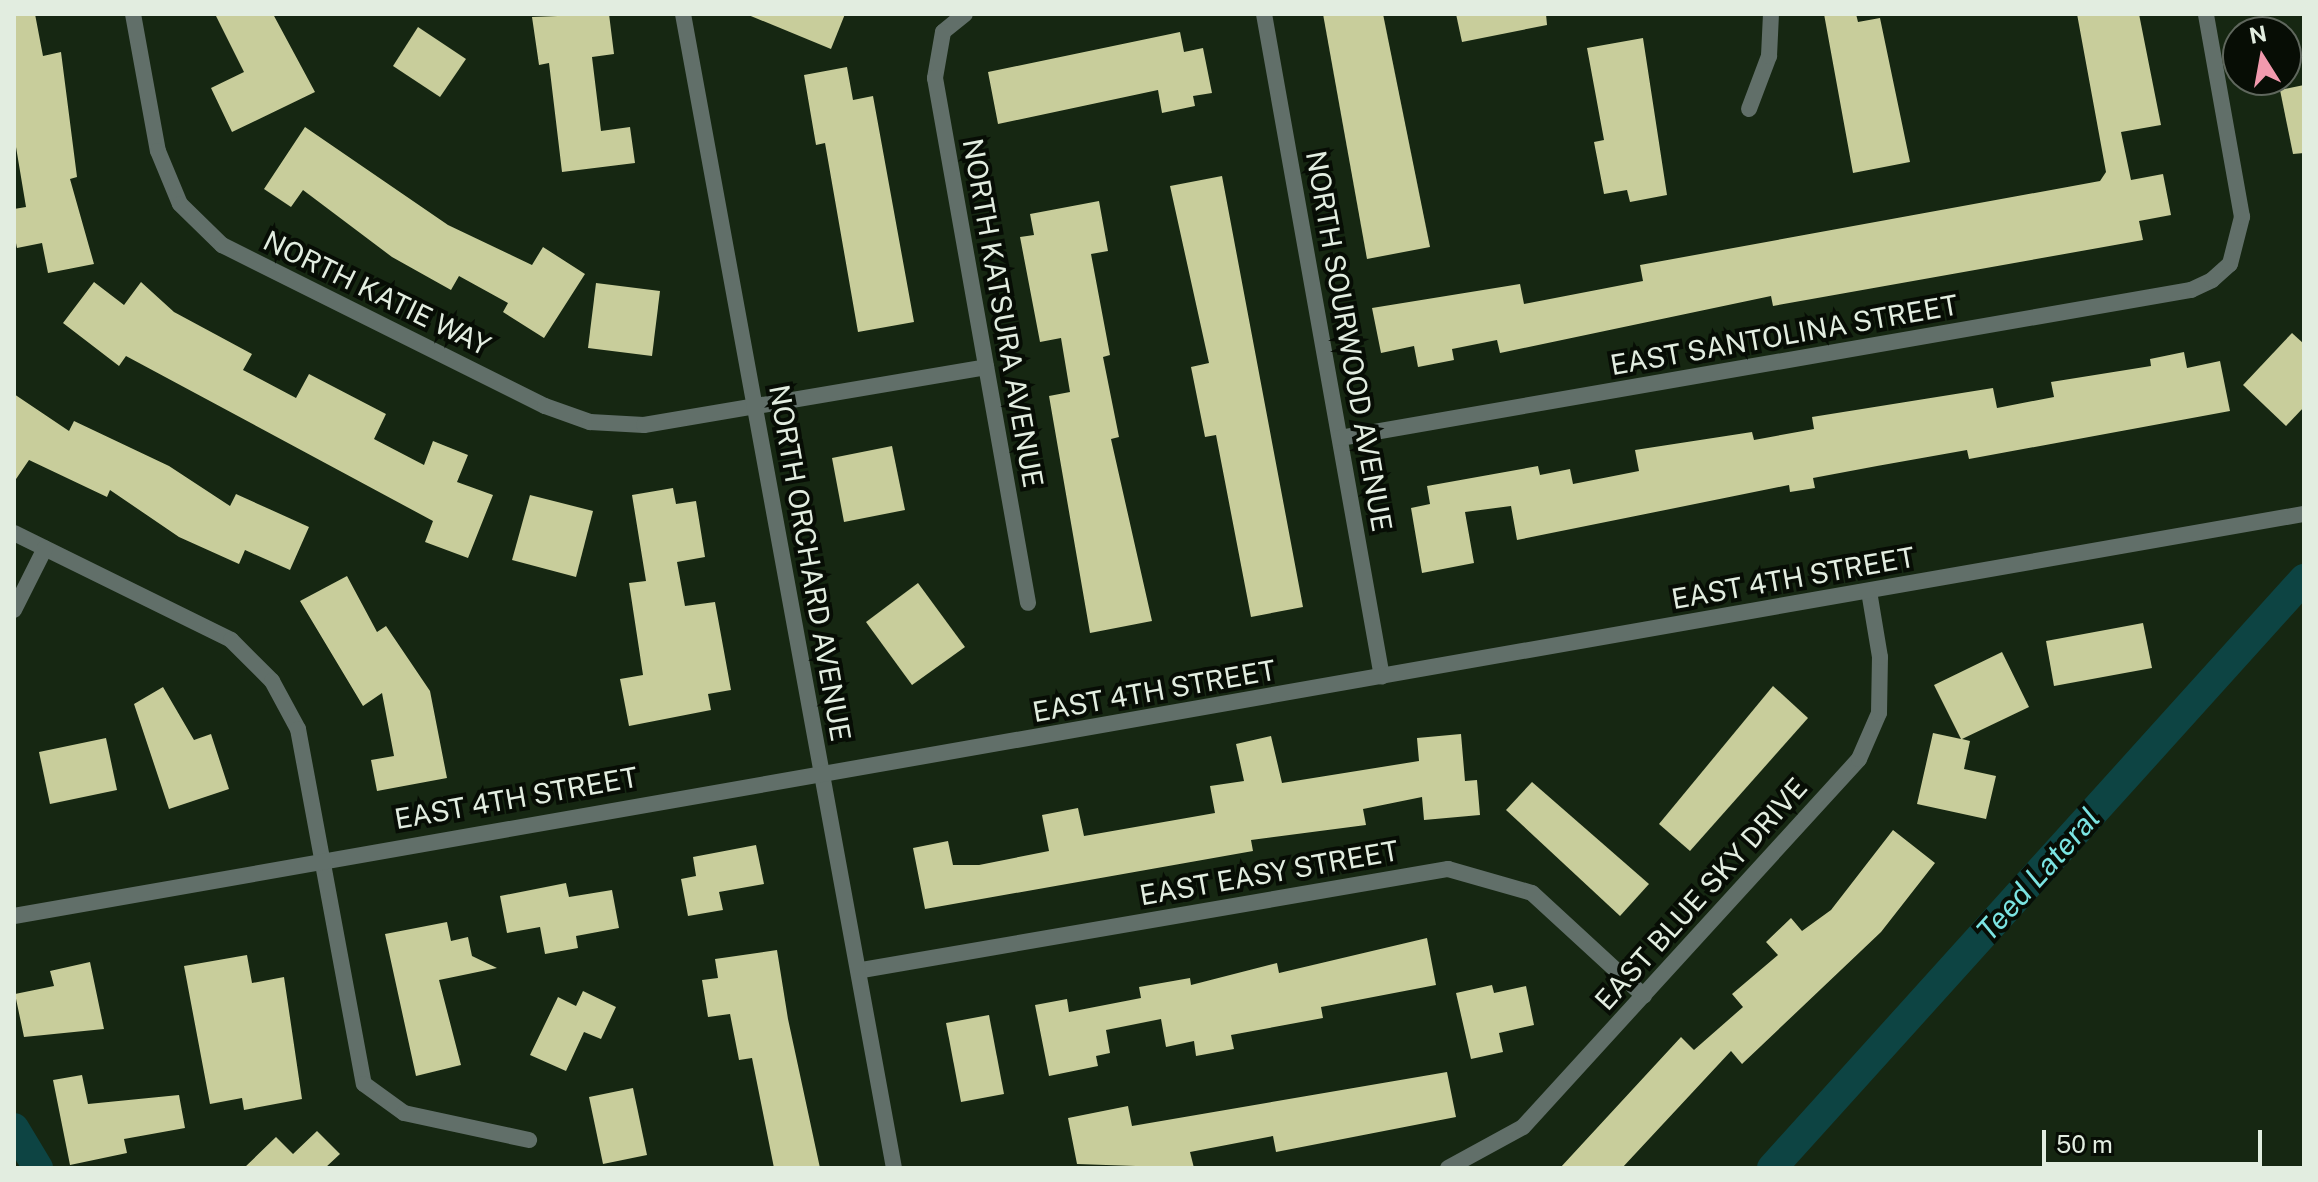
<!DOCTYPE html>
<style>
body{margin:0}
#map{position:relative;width:2318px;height:1182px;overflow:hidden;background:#162712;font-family:"Public Sans",sans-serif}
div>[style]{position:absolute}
.canal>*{height:30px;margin:-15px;padding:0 15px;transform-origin:15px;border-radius:15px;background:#0d4443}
.building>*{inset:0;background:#c8cd9b}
.minor>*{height:16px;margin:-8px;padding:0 8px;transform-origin:8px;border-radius:8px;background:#616f69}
.tertiary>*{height:16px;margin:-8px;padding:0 8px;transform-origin:8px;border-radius:8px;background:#616f69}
span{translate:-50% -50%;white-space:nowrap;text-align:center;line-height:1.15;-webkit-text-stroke:8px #070d05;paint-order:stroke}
.street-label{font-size:28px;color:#e2ede0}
.water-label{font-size:30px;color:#7be4e2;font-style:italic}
.frame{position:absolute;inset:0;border:16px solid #e2ede0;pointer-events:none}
.north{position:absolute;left:2222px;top:16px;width:80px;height:80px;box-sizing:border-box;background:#070d05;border:2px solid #5f675d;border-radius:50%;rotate:349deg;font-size:22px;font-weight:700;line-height:32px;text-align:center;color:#e2ede0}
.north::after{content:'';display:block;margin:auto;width:28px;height:36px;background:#f29aae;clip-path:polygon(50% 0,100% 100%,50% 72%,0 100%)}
.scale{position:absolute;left:2042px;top:1130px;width:220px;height:36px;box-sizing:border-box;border:4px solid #e2ede0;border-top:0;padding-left:10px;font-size:24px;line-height:28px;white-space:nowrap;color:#e2ede0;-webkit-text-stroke:6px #070d05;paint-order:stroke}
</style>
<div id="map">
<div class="canal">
<div style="left:14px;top:1128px;width:47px;rotate:59deg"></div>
<div style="left:1772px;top:1168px;width:794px;rotate:-47.91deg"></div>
</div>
<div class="building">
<div style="clip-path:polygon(35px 14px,43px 56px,61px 52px,77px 177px,70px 179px,94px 264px,48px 273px,42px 243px,17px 248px,14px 233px,14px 209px,26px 207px,14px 135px,14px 16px)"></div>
<div style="clip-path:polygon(215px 14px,273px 14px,315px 92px,232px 132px,211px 88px,244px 72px)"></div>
<div style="clip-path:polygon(609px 14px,614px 54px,592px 57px,601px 131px,630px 127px,635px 163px,562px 172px,549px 63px,539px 65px,532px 17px)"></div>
<div style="clip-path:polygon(746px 14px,845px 14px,831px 49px)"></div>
<div style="clip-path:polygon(1323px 14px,1383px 14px,1430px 247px,1367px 259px)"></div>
<div style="clip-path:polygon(1456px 14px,1546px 14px,1547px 25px,1462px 42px)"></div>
<div style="clip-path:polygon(1824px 14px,1856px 14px,1858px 22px,1880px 18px,1910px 162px,1853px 173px)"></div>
<div style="clip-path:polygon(2077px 14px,2139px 14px,2161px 125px,2121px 132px,2131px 180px,2163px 174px,2171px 215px,2139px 221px,2143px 240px,1773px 306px,1771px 296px,1500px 353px,1497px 340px,1452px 349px,1454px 360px,1418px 367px,1414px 346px,1381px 353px,1372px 308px,1520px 284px,1524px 304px,1643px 281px,1640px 265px,2100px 181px,2106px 172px)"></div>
<div style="clip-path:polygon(418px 27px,466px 59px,440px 97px,393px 66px)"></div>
<div style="clip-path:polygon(1180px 32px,1184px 52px,1203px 48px,1212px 93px,1193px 96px,1195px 106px,1162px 113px,1158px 90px,998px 124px,988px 72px)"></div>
<div style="clip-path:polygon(1643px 38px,1667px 195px,1630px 202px,1627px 190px,1604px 194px,1594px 142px,1604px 140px,1587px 48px)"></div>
<div style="clip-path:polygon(847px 67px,853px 100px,873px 96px,914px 322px,858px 332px,825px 143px,816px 145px,804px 75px)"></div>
<div style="clip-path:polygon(2304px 85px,2304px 153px,2293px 154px,2280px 90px)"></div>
<div style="clip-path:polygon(305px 127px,448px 225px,532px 265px,543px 247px,585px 274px,544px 338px,503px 312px,508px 303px,459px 276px,451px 290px,392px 257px,303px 190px,291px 207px,264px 189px)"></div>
<div style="clip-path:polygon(1222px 176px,1303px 607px,1251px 617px,1216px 435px,1205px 437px,1191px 367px,1209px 363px,1170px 186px)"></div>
<div style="clip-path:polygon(1099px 201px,1108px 251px,1091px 254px,1110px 355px,1103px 357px,1119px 437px,1111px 439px,1152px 621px,1090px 633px,1049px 396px,1070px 392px,1061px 338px,1040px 342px,1020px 237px,1034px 235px,1030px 214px)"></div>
<div style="clip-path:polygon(94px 282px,124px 305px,141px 282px,174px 312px,252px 354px,243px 370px,296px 398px,309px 374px,386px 414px,374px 439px,424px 465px,433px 441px,468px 455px,457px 482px,493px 495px,468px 558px,425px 542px,433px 521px,126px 356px,119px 366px,63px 323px)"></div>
<div style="clip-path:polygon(596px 283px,660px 291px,652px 356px,588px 348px)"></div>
<div style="clip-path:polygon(2292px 333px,2304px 344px,2304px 407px,2286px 426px,2243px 385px)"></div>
<div style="clip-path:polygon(2184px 352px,2187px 368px,2220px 361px,2230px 411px,1969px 459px,1967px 450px,1877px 466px,1813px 478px,1815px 488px,1790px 492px,1789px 485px,1517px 540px,1511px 506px,1465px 512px,1474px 563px,1422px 573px,1411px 508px,1430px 504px,1427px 486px,1538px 466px,1540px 475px,1570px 469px,1573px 484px,1639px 471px,1635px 450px,1752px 432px,1754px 440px,1814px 429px,1812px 417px,1993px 388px,1997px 408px,2054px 397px,2051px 382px,2151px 366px,2150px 359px)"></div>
<div style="clip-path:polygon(14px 394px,69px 431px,74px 421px,169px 466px,230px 506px,236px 494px,309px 527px,290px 570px,245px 550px,239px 564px,179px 537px,110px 490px,107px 497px,29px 460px,14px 482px)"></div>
<div style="clip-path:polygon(892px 446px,905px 510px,844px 522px,832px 458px)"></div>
<div style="clip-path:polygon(673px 488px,676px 504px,696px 501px,705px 557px,677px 562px,685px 606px,715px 602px,731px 690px,708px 694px,711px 710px,629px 726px,620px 679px,643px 675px,629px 583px,646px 581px,632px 495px)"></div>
<div style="clip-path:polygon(530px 495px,593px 511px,576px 577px,512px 560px)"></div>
<div style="clip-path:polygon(347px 576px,377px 632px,386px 626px,430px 691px,447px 778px,377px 791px,371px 760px,394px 756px,382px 693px,363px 706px,300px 601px)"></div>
<div style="clip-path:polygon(918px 583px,965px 647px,912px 685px,866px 622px)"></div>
<div style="clip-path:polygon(2143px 623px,2152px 668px,2054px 686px,2046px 641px)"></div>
<div style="clip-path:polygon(2002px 652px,2029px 707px,1962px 739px,1970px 741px,1964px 769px,1996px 776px,1986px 819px,1917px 804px,1933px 733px,1961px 739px,1934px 685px)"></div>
<div style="clip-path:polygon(1773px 686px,1808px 718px,1690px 851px,1659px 824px)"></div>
<div style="clip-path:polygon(163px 687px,194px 740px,211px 734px,229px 789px,169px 809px,134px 704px)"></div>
<div style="clip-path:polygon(1461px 734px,1465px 781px,1477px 780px,1480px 815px,1424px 820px,1422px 797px,1363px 809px,1366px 825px,1251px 840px,1253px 851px,925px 909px,913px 848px,948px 841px,953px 865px,979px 865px,1049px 851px,1042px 815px,1078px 808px,1084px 836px,1215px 813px,1210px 786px,1244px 781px,1236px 744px,1271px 736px,1282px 783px,1419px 761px,1417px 738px)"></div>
<div style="clip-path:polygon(106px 738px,117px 790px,50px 804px,39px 752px)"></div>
<div style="clip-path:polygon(1532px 782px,1649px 884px,1620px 916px,1506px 810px)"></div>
<div style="clip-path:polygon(1893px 830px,1935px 863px,1881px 932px,1742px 1064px,1731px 1051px,1622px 1168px,1560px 1168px,1681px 1037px,1694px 1050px,1743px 1007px,1732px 994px,1778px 955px,1766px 942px,1791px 918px,1802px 931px,1831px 910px)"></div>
<div style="clip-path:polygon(756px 845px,764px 884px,719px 892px,723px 910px,688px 916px,681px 879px,696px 876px,693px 857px)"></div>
<div style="clip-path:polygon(566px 883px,569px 897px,612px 890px,619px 928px,576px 936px,578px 948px,545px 954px,540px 927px,507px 933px,500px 896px)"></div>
<div style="clip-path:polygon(447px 922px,451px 941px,468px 937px,472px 956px,497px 968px,439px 980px,461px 1065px,416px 1076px,385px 934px)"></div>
<div style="clip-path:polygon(1427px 938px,1436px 985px,1321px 1007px,1323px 1018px,1231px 1035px,1234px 1049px,1196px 1056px,1194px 1041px,1166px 1047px,1161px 1019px,1106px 1030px,1110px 1053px,1096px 1056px,1098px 1066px,1049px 1076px,1035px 1005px,1067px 999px,1069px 1012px,1141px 998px,1139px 987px,1190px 978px,1191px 985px,1277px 963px,1279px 973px)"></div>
<div style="clip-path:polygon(777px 950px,788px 1019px,820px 1168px,774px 1168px,752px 1058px,739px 1060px,730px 1014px,708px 1017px,702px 980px,718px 978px,715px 959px)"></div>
<div style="clip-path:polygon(247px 955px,252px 983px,284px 977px,302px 1099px,244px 1110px,242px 1098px,210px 1104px,184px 966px)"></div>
<div style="clip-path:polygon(90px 962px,104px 1029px,24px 1037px,15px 994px,54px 986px,50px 971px)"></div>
<div style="clip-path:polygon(1492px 985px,1494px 993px,1526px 986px,1534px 1025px,1499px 1033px,1503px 1052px,1471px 1059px,1456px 993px)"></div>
<div style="clip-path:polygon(583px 991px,616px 1007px,601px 1039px,584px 1032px,566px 1071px,530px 1055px,558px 997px,576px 1006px)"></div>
<div style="clip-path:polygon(989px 1015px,1004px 1094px,961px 1102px,946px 1023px)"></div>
<div style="clip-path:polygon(1447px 1072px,1456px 1117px,1276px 1152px,1273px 1136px,1190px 1152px,1194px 1168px,1077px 1164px,1068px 1118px,1128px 1106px,1132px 1126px)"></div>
<div style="clip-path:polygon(82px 1075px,88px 1104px,179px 1095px,185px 1128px,124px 1139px,127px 1153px,70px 1165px,53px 1080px)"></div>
<div style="clip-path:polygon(633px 1088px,647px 1155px,603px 1164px,589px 1097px)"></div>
<div style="clip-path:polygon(317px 1131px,340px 1154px,325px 1168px,244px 1168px,276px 1137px,293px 1154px)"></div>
</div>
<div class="minor">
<div style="left:133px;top:14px;width:139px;rotate:79.7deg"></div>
<div style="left:158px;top:151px;width:57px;rotate:67.5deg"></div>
<div style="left:180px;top:204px;width:59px;rotate:44.3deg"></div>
<div style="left:222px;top:245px;width:361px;rotate:26.5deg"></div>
<div style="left:545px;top:406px;width:48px;rotate:19.6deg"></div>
<div style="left:590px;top:422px;width:54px;rotate:3.2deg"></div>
<div style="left:644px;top:425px;width:347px;rotate:-9.6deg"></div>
<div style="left:965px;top:14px;width:28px;rotate:141deg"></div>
<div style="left:943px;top:32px;width:47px;rotate:99.9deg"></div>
<div style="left:935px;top:78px;width:533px;rotate:79.95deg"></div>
<div style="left:1264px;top:14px;width:673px;rotate:79.91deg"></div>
<div style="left:1749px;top:109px;width:57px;rotate:-69.3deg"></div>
<div style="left:1769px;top:56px;width:42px;rotate:-87.3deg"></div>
<div style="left:1340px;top:438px;width:864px;rotate:-9.87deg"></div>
<div style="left:2191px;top:290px;width:23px;rotate:-25deg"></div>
<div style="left:2212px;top:280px;width:24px;rotate:-42deg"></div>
<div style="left:2230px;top:264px;width:49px;rotate:-75.7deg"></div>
<div style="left:2242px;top:217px;width:206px;rotate:-100.1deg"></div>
<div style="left:14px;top:533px;width:242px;rotate:26.2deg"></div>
<div style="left:231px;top:640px;width:58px;rotate:45deg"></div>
<div style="left:272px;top:681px;width:55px;rotate:61.6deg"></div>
<div style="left:298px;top:729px;width:361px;rotate:79.5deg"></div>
<div style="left:364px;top:1084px;width:49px;rotate:35.9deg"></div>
<div style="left:404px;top:1113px;width:128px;rotate:12.2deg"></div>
<div style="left:14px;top:610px;width:69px;rotate:-63.4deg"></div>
<div style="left:862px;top:970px;width:595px;rotate:-9.78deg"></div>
<div style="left:1448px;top:869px;width:87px;rotate:15.9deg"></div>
<div style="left:1532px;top:893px;width:152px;rotate:42.6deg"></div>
<div style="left:1448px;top:1168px;width:85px;rotate:-28.7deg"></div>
<div style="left:1523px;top:1127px;width:498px;rotate:-47.6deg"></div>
<div style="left:1859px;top:759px;width:50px;rotate:-66.5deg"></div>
<div style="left:1879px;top:713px;width:56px;rotate:-89deg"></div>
<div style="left:1880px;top:657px;width:67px;rotate:-99.5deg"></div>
</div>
<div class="tertiary">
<div style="left:683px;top:14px;width:1173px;rotate:79.64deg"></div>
<div style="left:14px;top:916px;width:2325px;rotate:-9.96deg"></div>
</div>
<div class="street-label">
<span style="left:377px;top:293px;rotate:26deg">NORTH KATIE WAY</span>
<span style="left:1003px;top:313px;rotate:80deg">NORTH KATSURA AVENUE</span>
<span style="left:1784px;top:335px;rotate:-10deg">EAST SANTOLINA STREET</span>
<span style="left:1349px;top:341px;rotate:80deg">NORTH SOURWOOD AVENUE</span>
<span style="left:810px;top:563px;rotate:80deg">NORTH ORCHARD AVENUE</span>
<span style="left:1793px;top:578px;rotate:-10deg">EAST 4TH STREET</span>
<span style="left:1154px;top:691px;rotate:-10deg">EAST 4TH STREET</span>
<span style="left:516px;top:798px;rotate:-10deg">EAST 4TH STREET</span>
<span style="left:1269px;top:873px;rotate:-10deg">EAST EASY STREET</span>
<span style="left:1701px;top:894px;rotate:-48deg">EAST BLUE SKY DRIVE</span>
</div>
<div class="water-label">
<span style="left:2038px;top:874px;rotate:-48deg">Teed Lateral</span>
</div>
<div class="frame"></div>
<div class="north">N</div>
<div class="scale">50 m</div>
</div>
